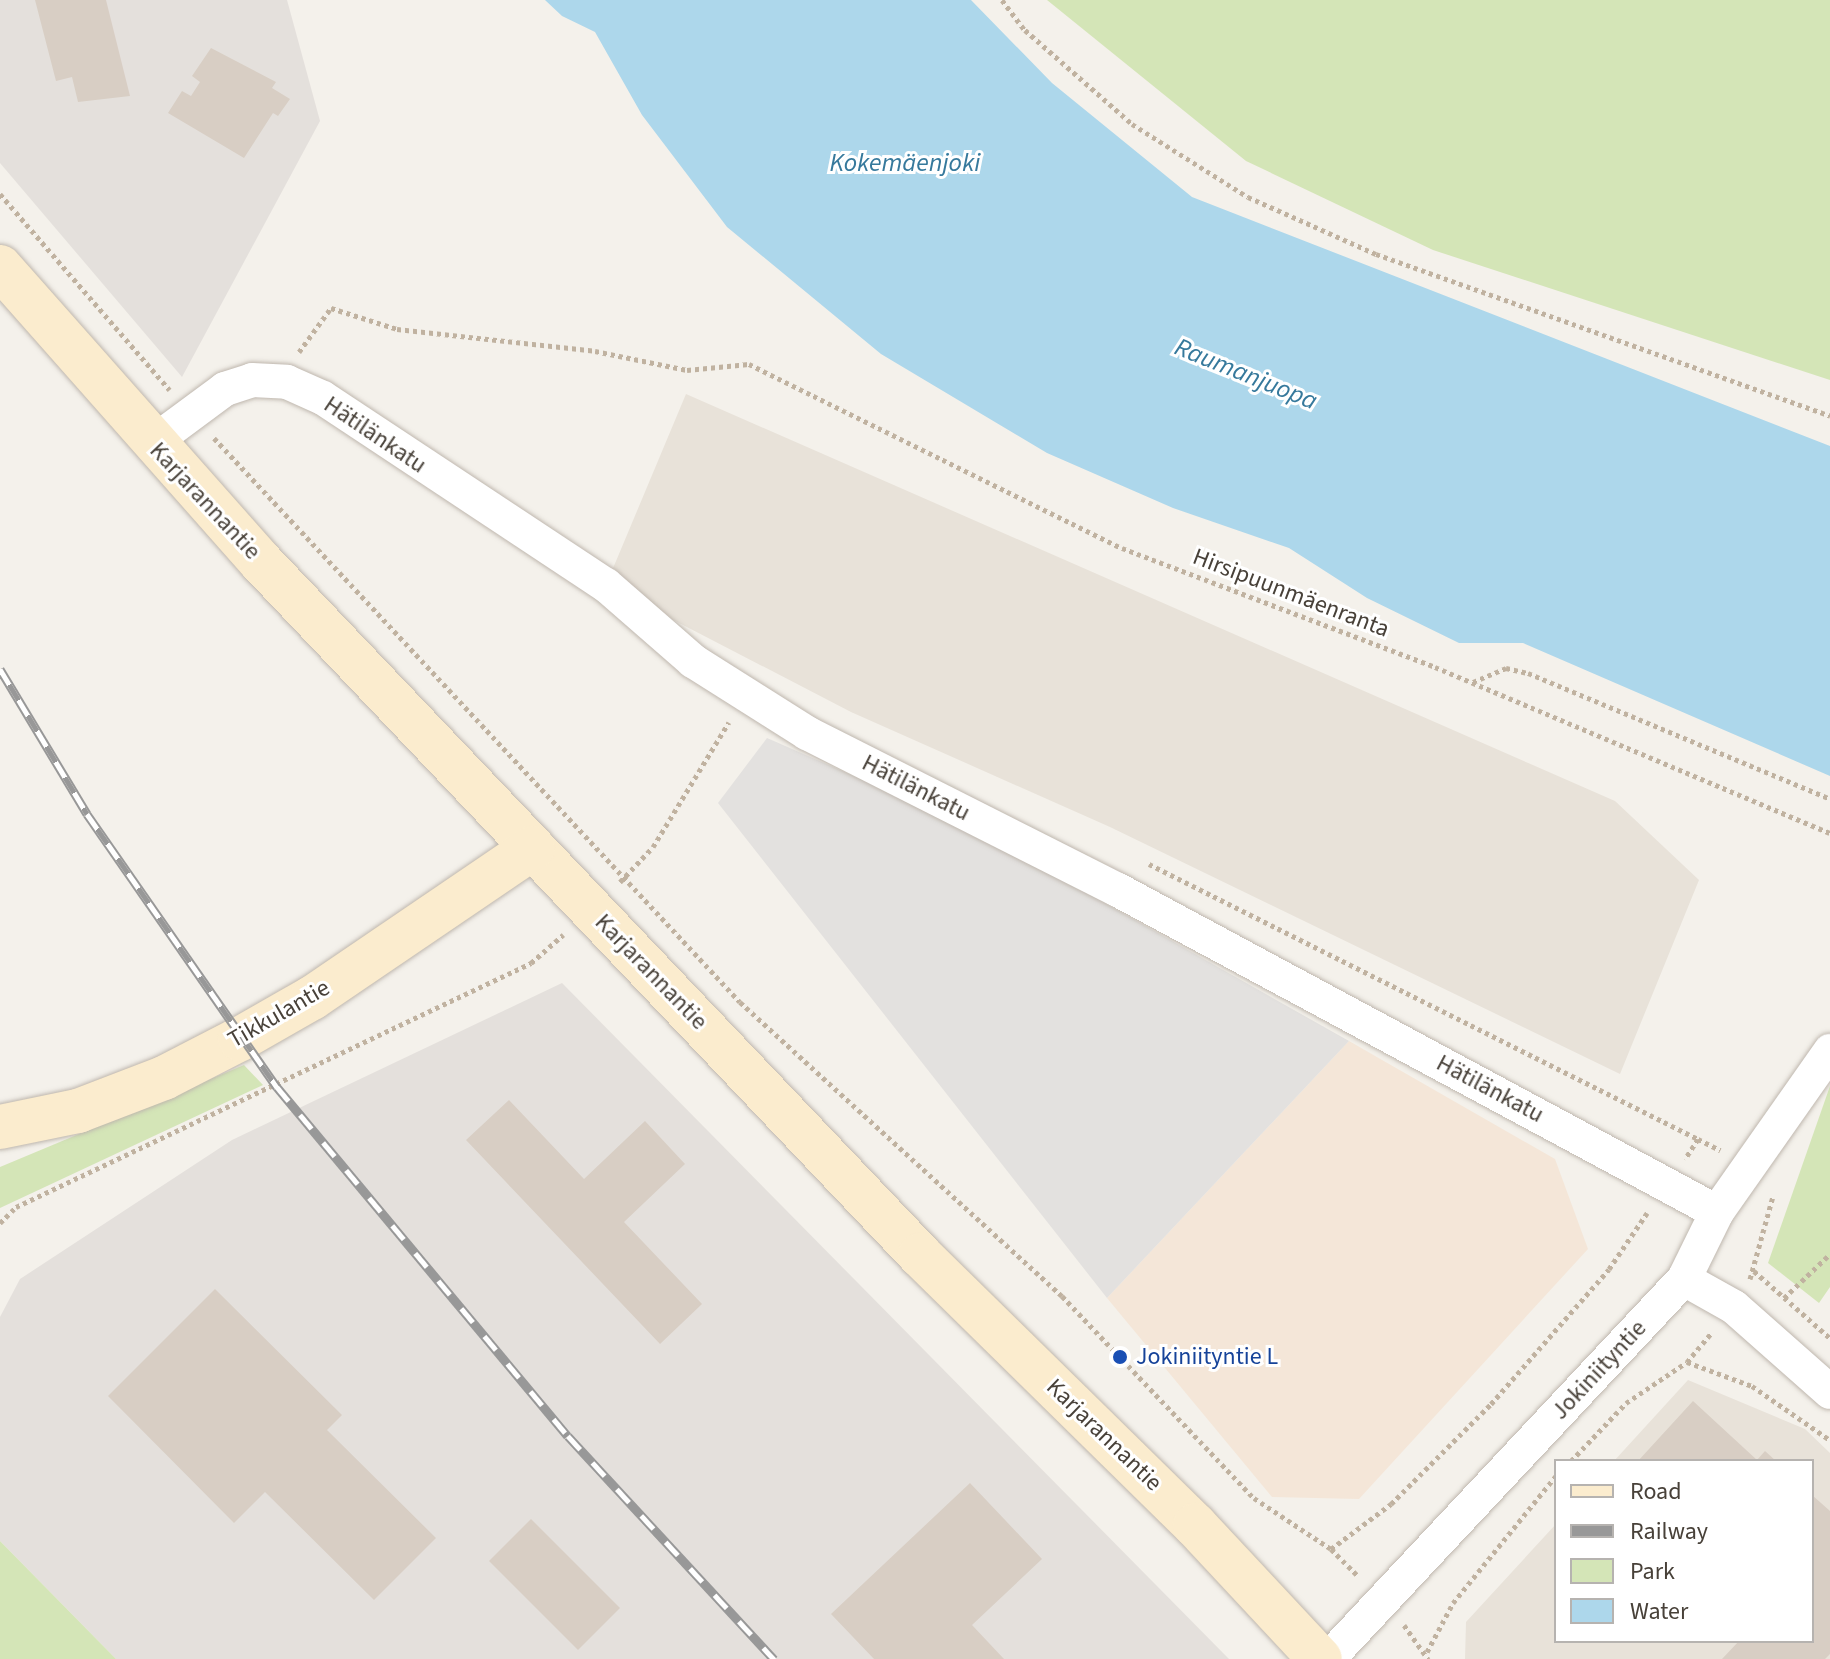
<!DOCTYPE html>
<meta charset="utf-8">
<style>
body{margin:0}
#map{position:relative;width:1830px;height:1659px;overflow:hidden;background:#f4f1eb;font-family:"Source Sans 3",sans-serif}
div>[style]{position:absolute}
.residential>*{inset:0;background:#e8e2d9}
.commercial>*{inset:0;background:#f4e6d8}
.industrial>*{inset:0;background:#e4e0dc}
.green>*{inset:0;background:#d4e5b7}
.parking>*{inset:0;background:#e3e1df}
.water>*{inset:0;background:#add7eb}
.building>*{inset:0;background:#d8cec4}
.path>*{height:5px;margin-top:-2.5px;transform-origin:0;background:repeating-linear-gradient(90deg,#c0b2a0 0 4px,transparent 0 8px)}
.roads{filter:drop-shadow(0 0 2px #bfb7ae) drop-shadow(0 0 2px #bfb7ae)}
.minor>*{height:34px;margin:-17px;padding:0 17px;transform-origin:17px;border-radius:17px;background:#fff}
.secondary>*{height:44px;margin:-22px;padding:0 22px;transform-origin:22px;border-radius:22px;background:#fbecce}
.rail>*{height:9px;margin-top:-4.5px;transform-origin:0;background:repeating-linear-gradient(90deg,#fff 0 18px,#989898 0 36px);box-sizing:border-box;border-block:2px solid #989898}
.dots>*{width:22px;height:22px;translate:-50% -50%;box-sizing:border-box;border:4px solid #fff;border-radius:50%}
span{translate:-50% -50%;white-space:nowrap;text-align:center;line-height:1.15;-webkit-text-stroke:6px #fff;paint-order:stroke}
.street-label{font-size:24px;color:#484139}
.transit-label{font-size:24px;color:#164399}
.left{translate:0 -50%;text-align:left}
.water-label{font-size:26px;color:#36799c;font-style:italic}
.legend{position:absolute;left:1554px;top:1459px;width:260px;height:184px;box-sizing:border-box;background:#fff;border:2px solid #b6b3b0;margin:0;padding:10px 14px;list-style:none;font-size:24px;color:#484139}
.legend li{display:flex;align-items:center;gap:16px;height:40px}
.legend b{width:40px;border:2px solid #b6b3b0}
</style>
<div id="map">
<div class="residential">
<div style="clip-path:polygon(686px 394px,1615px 801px,1699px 880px,1620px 1074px,1110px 827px,851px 712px,606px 585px)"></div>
<div style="clip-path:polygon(1688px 1380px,1805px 1429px,1830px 1453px,1830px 1659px,1465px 1659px,1466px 1622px,1556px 1524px,1556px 1641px,1812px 1641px,1812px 1461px,1614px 1461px)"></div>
</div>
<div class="commercial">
<div style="clip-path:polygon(1349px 1041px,1555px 1159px,1588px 1249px,1359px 1499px,1272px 1497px,1107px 1298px)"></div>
</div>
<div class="industrial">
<div style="clip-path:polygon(0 0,287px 0,320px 121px,182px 377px,0 163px)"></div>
<div style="clip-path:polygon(562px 983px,1229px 1659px,116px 1659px,0 1541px,0 1317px,20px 1279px,232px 1140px)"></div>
</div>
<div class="green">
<div style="clip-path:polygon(1047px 0,1830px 0,1830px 380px,1433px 250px,1246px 161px)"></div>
<div style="clip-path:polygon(244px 1065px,263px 1085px,0 1208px,0 1167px)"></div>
<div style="clip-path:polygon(1830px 1086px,1830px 1287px,1819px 1303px,1768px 1263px)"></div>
<div style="clip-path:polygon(0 1541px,116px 1659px,0 1659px)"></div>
</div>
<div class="parking">
<div style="clip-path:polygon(767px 738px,968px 826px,1349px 1041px,1107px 1298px,718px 803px)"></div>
</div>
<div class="water">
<div style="clip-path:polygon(545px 0,971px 0,1052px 83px,1192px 197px,1830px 446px,1830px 776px,1523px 643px,1459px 643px,1367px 598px,1289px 548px,1173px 508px,1047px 453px,881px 354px,727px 227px,642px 115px,595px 32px,562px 16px)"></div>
</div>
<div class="building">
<div style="clip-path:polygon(35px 0,106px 0,130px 96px,78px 102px,72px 77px,56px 81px)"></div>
<div style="clip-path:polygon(211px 48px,276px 82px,272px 88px,290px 99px,278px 116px,273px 113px,244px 158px,168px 113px,182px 91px,191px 96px,200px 82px,192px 76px)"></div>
<div style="clip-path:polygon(509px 1100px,584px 1179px,645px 1121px,685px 1164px,624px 1222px,702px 1304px,660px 1344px,466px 1140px)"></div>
<div style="clip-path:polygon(215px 1289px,342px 1415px,327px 1430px,436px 1538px,374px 1600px,265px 1492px,234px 1523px,108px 1396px)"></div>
<div style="clip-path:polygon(1693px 1401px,1757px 1460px,1765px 1451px,1776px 1461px,1638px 1461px)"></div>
<div style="clip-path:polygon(970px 1483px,1042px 1559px,972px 1625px,1004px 1659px,874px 1659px,831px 1614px)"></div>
<div style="clip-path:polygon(1812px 1495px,1830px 1511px,1830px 1654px,1825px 1659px,1722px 1659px,1739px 1641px,1812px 1641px)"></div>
<div style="clip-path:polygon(531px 1519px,620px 1608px,578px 1650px,489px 1561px)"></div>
</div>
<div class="path">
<div style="left:1002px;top:0;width:38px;rotate:53deg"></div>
<div style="left:1025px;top:30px;width:142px;rotate:41.3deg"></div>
<div style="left:1132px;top:124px;width:137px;rotate:32.2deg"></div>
<div style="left:1248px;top:197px;width:140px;rotate:24deg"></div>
<div style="left:1376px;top:254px;width:482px;rotate:19.6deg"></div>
<div style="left:0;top:194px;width:259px;rotate:49.1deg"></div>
<div style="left:299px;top:352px;width:54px;rotate:-54deg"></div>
<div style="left:331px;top:308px;width:69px;rotate:17.7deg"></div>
<div style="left:397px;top:329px;width:199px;rotate:6.3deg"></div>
<div style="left:595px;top:351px;width:94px;rotate:11.7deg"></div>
<div style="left:687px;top:370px;width:62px;rotate:-5.5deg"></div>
<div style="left:749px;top:364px;width:416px;rotate:26.3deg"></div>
<div style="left:1122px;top:548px;width:335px;rotate:20.8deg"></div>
<div style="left:1435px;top:667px;width:428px;rotate:22.8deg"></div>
<div style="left:214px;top:438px;width:771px;rotate:47deg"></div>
<div style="left:740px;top:1002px;width:436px;rotate:42.4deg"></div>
<div style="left:1062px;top:1296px;width:279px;rotate:46.5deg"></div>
<div style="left:1254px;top:1498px;width:92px;rotate:33.5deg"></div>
<div style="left:1331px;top:1549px;width:40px;rotate:45deg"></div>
<div style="left:1473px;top:682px;width:36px;rotate:-23deg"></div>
<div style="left:1506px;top:668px;width:23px;rotate:13deg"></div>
<div style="left:1528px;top:673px;width:327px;rotate:22.6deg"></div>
<div style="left:1149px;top:864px;width:614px;rotate:26.61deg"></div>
<div style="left:1698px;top:1139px;width:24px;rotate:123deg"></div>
<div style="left:620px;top:882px;width:48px;rotate:-46.7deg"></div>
<div style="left:653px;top:847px;width:146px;rotate:-58.7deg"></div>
<div style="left:1698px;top:1139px;width:25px;rotate:27deg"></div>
<div style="left:0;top:1223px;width:23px;rotate:-45deg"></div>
<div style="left:16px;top:1207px;width:570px;rotate:-25.35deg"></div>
<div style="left:531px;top:963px;width:43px;rotate:-41.2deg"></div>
<div style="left:1754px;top:1271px;width:101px;rotate:41.4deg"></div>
<div style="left:1750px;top:1279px;width:86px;rotate:-74.5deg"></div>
<div style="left:1784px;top:1298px;width:64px;rotate:-43.7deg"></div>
<div style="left:1687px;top:1362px;width:39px;rotate:-50deg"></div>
<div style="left:1571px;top:1461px;width:80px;rotate:-46.5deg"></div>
<div style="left:1626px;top:1403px;width:73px;rotate:-33.9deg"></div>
<div style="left:1687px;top:1362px;width:69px;rotate:20.3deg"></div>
<div style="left:1752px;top:1386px;width:95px;rotate:34.7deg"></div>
<div style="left:1331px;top:1549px;width:75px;rotate:-36.9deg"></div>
<div style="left:1391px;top:1504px;width:141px;rotate:-45deg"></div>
<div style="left:1491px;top:1404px;width:179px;rotate:-48.8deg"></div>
<div style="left:1609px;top:1269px;width:68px;rotate:-55.8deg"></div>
<div style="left:1404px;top:1625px;width:42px;rotate:54.8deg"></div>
<div style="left:1427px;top:1652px;width:55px;rotate:-62deg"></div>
<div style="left:1453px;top:1603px;width:164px;rotate:-51deg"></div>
</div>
<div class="roads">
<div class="minor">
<div style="left:152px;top:443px;width:91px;rotate:-36.5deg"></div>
<div style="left:225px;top:389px;width:28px;rotate:-18deg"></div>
<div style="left:252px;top:380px;width:35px;rotate:3deg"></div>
<div style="left:287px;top:382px;width:39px;rotate:24deg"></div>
<div style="left:323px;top:398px;width:339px;rotate:33.5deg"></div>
<div style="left:606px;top:585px;width:116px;rotate:41.1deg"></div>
<div style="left:693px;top:661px;width:135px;rotate:32.3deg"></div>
<div style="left:807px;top:733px;width:348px;rotate:26.8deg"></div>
<div style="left:1118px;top:890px;width:680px;rotate:28.26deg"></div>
<div style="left:1684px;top:1279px;width:57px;rotate:29.2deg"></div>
<div style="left:1734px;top:1307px;width:128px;rotate:41.5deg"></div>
<div style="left:1328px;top:1659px;width:521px;rotate:-46.87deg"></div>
<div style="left:1684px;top:1279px;width:75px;rotate:-63.8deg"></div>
<div style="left:1717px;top:1212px;width:197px;rotate:-54.9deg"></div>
</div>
<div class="secondary">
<div style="left:0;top:267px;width:394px;rotate:48.5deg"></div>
<div style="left:261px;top:562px;width:956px;rotate:46.44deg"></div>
<div style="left:920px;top:1255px;width:385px;rotate:44.5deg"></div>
<div style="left:1195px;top:1525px;width:183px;rotate:47deg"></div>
<div style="left:0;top:1127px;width:80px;rotate:-11.6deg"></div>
<div style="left:78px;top:1111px;width:92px;rotate:-21deg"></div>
<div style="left:164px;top:1078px;width:85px;rotate:-27.2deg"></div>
<div style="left:240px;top:1039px;width:83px;rotate:-29.7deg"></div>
<div style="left:312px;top:998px;width:267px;rotate:-34.2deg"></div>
</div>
</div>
<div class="rail">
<div style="left:0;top:669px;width:169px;rotate:59deg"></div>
<div style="left:87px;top:814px;width:333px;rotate:55.2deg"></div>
<div style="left:277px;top:1087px;width:454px;rotate:50.2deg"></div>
<div style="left:568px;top:1436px;width:304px;rotate:47.3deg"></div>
</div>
<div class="dots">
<div style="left:1120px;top:1357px;background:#1a4fb4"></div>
</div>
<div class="street-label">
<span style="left:375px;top:435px;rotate:34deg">Hätilänkatu</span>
<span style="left:205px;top:501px;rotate:47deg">Karjarannantie</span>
<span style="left:1291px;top:593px;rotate:21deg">Hirsipuunmäenranta</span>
<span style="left:916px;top:788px;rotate:27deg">Hätilänkatu</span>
<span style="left:651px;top:972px;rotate:46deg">Karjarannantie</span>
<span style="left:279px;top:1014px;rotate:-30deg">Tikkulantie</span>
<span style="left:1490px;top:1089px;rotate:28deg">Hätilänkatu</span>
<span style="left:1599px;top:1370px;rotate:-47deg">Jokiniityntie</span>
<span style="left:1104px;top:1435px;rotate:44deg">Karjarannantie</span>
</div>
<div class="transit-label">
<span class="left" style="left:1136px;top:1357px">Jokiniityntie L</span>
</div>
<div class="water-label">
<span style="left:905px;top:163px">Kokemäenjoki</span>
<span style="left:1246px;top:374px;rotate:22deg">Raumanjuopa</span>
</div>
<ul class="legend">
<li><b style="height:10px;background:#fbecce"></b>Road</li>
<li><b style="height:10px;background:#989898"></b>Railway</li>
<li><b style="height:22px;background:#d4e5b7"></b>Park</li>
<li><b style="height:22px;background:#add7eb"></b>Water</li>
</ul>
</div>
